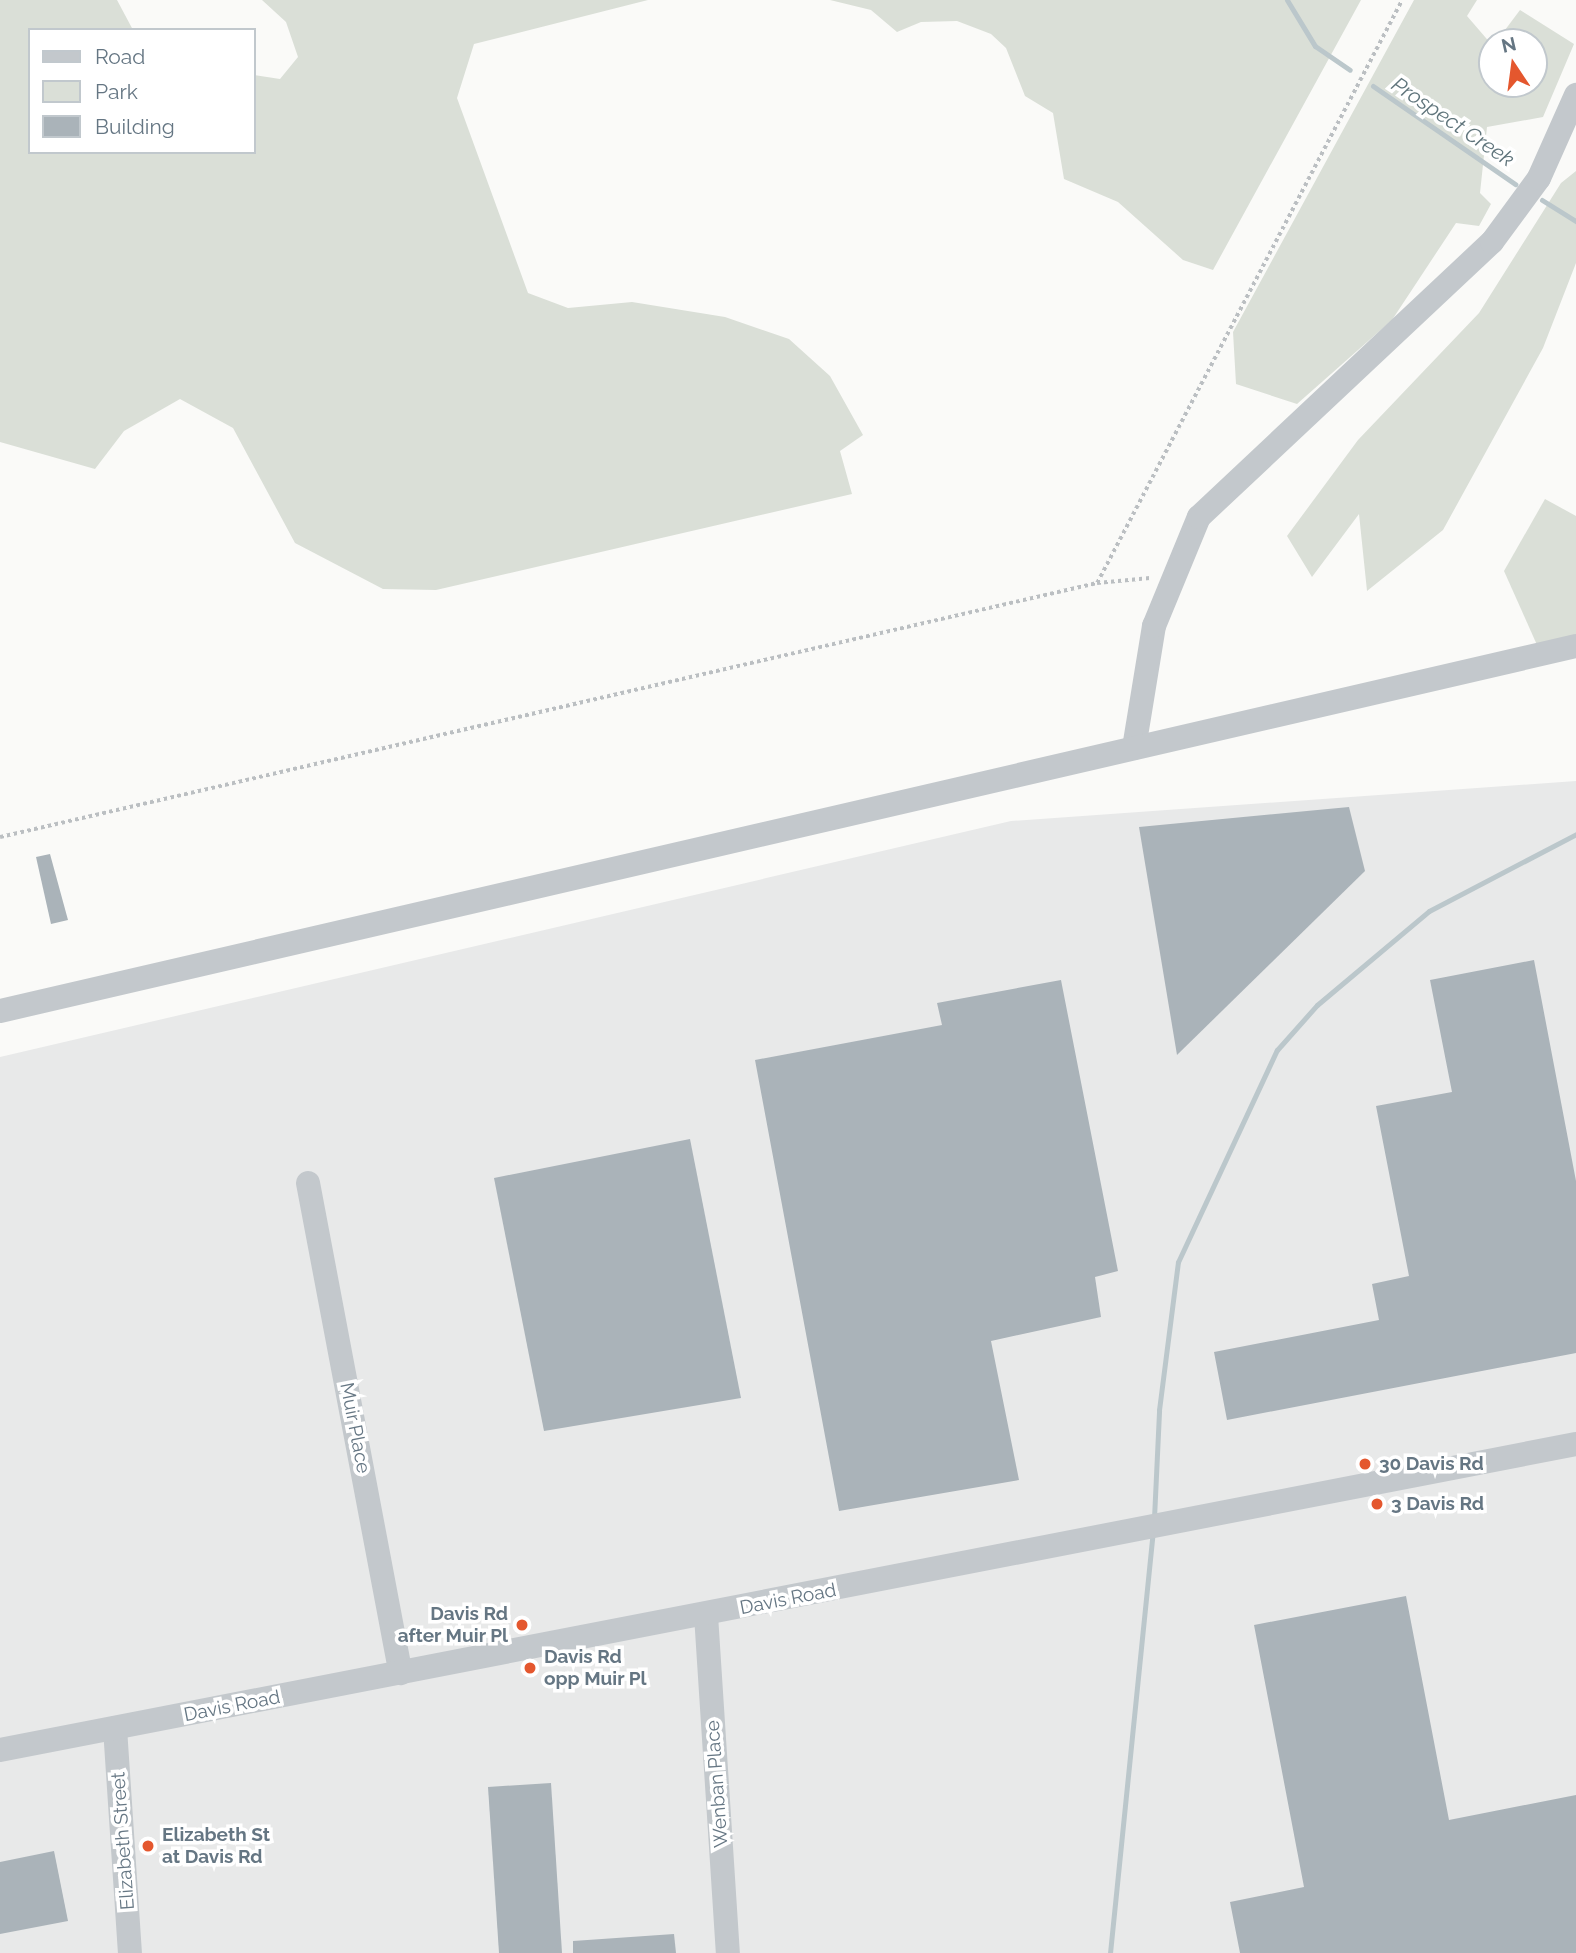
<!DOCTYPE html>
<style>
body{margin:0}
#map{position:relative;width:1576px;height:1953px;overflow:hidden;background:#fafaf8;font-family:Raleway,sans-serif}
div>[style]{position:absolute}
.built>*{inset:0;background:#e8e9e9}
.green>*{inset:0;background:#dadfd7}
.stream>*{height:5px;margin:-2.5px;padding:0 2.5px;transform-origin:2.5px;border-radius:2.5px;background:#bbc7cb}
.building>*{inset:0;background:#aab3b9}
.path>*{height:3.5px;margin-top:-1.75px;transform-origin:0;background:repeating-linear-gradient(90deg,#bbbfc2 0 3.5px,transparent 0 7px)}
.minor>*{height:24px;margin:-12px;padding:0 12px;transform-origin:12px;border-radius:12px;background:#c3c8cc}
.dots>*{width:19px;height:19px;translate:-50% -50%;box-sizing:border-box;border:4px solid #fff;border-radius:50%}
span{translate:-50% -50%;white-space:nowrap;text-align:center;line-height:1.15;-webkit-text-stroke:7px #fff;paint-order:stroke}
.street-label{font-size:19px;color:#657683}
.poi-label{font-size:19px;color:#657683;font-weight:700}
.left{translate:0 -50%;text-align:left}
.right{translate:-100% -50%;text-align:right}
.water-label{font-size:21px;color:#60757c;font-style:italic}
.legend{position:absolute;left:28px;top:28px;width:228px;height:126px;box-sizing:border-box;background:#fff;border:2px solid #c1c8cd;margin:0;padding:9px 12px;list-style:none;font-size:21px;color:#657683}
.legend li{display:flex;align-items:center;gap:14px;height:35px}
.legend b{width:35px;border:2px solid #c1c8cd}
.north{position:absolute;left:1478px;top:28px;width:70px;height:70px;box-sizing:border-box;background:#fff;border:2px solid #c1c8cd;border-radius:50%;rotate:347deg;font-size:19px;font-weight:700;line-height:28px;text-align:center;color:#657683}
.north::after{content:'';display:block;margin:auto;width:24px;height:32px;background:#e4572e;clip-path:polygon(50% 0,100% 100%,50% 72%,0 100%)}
</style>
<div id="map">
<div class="built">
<div style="clip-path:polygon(1576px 781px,1576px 1953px,0 1953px,0 1057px,1011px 821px)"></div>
</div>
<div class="green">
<div style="clip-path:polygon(0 0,117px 0,133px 30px,30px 30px,30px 152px,254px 152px,254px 75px,280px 79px,298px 57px,286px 22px,262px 0,648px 0,474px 44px,457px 98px,528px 293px,568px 308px,632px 302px,725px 317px,789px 339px,830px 376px,863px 435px,840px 451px,852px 494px,436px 590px,383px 589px,295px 543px,233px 428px,180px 399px,124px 431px,95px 469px,0 442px)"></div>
<div style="clip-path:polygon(830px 0,1361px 0,1213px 270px,1183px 260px,1118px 202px,1064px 179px,1053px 113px,1025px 96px,1006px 48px,991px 34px,957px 21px,921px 22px,897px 32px,871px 10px)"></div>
<div style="clip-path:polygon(1414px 0,1477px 0,1467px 16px,1492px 45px,1492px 84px,1534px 84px,1534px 42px,1496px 42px,1520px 10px,1574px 44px,1543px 117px,1487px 127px,1480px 193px,1491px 204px,1479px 226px,1456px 223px,1392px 320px,1297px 404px,1236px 384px,1233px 332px)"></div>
<div style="clip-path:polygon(1576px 171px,1576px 263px,1543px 348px,1443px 530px,1367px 591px,1359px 514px,1312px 577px,1287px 536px,1358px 440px,1479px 313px,1561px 183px)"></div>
<div style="clip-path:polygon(1545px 499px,1576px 516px,1576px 635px,1537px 645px,1504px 571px)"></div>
</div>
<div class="stream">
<div style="left:1287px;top:0;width:54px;rotate:58.7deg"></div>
<div style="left:1315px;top:46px;width:42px;rotate:34.4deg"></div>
<div style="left:1373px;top:86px;width:173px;rotate:34.6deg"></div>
<div style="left:1542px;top:200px;width:40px;rotate:32deg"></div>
<div style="left:1154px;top:1518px;width:108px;rotate:-87.3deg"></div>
<div style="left:1159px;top:1410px;width:149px;rotate:-82.7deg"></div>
<div style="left:1178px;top:1262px;width:234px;rotate:-65deg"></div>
<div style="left:1277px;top:1050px;width:60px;rotate:-48.4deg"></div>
<div style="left:1317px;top:1005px;width:146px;rotate:-40deg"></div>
<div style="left:1429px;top:911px;width:166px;rotate:-27.6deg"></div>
<div style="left:1110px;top:1953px;width:424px;rotate:-84.2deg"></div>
</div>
<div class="building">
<div style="clip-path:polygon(1349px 807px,1365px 871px,1177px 1055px,1139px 827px)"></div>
<div style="clip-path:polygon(50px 854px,68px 920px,51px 924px,36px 857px)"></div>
<div style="clip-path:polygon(1534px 960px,1576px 1181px,1576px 1353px,1227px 1420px,1214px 1352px,1379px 1320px,1372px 1284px,1409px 1276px,1376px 1106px,1452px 1092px,1430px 980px)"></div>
<div style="clip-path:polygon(1061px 980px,1118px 1271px,1095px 1277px,1101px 1317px,991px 1341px,1019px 1480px,839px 1511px,755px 1060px,942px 1025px,937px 1003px)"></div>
<div style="clip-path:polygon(690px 1139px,741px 1398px,544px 1431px,494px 1178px)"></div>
<div style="clip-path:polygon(1406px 1596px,1449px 1820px,1576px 1795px,1576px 1953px,1240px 1953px,1230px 1902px,1304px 1887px,1254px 1625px)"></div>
<div style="clip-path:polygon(551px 1783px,562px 1953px,499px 1953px,488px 1787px)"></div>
<div style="clip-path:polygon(54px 1851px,68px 1921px,0 1934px,0 1862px)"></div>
<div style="clip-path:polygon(674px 1934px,676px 1953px,573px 1953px,573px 1941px)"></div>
</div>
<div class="path">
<div style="left:1097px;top:583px;width:658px;rotate:-62.38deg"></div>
<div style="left:0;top:837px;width:1126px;rotate:-13.04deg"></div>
<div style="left:1097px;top:583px;width:53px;rotate:-5.4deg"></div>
</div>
<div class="minor">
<div style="left:1134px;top:748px;width:124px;rotate:-80.7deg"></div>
<div style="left:1154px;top:626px;width:118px;rotate:-67.6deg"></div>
<div style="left:1199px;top:517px;width:402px;rotate:-43.2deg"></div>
<div style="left:1492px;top:242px;width:79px;rotate:-53.7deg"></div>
<div style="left:1539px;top:178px;width:91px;rotate:-66deg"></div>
<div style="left:0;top:1011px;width:1618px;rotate:-13.04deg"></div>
<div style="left:308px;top:1183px;width:499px;rotate:79.3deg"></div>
<div style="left:706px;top:1615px;width:339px;rotate:86.3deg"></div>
<div style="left:115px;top:1728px;width:225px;rotate:86.2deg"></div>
<div style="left:0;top:1750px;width:1605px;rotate:-10.99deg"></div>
</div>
<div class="dots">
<div style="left:1365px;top:1464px;background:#e4572e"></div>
<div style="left:1377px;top:1504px;background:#e4572e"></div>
<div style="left:522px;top:1625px;background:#e4572e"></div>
<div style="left:530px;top:1668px;background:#e4572e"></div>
<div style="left:148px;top:1846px;background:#e4572e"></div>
</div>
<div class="street-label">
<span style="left:355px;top:1428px;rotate:79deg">Muir Place</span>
<span style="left:788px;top:1599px;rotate:-11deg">Davis Road</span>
<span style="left:232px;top:1706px;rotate:-11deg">Davis Road</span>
<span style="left:717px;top:1784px;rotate:-94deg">Wenban Place</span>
<span style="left:123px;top:1841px;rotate:-94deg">Elizabeth Street</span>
</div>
<div class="poi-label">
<span class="left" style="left:1379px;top:1464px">30 Davis Rd</span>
<span class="left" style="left:1391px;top:1504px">3 Davis Rd</span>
<span class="right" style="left:508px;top:1625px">Davis Rd<br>after Muir Pl</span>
<span class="left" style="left:544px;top:1668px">Davis Rd<br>opp Muir Pl</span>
<span class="left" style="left:162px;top:1846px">Elizabeth St<br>at Davis Rd</span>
</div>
<div class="water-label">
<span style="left:1453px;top:122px;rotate:34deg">Prospect Creek</span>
</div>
<ul class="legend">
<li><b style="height:9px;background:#c3c8cc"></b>Road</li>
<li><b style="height:19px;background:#dadfd7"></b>Park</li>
<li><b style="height:19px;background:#aab3b9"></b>Building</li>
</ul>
<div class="north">N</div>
</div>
